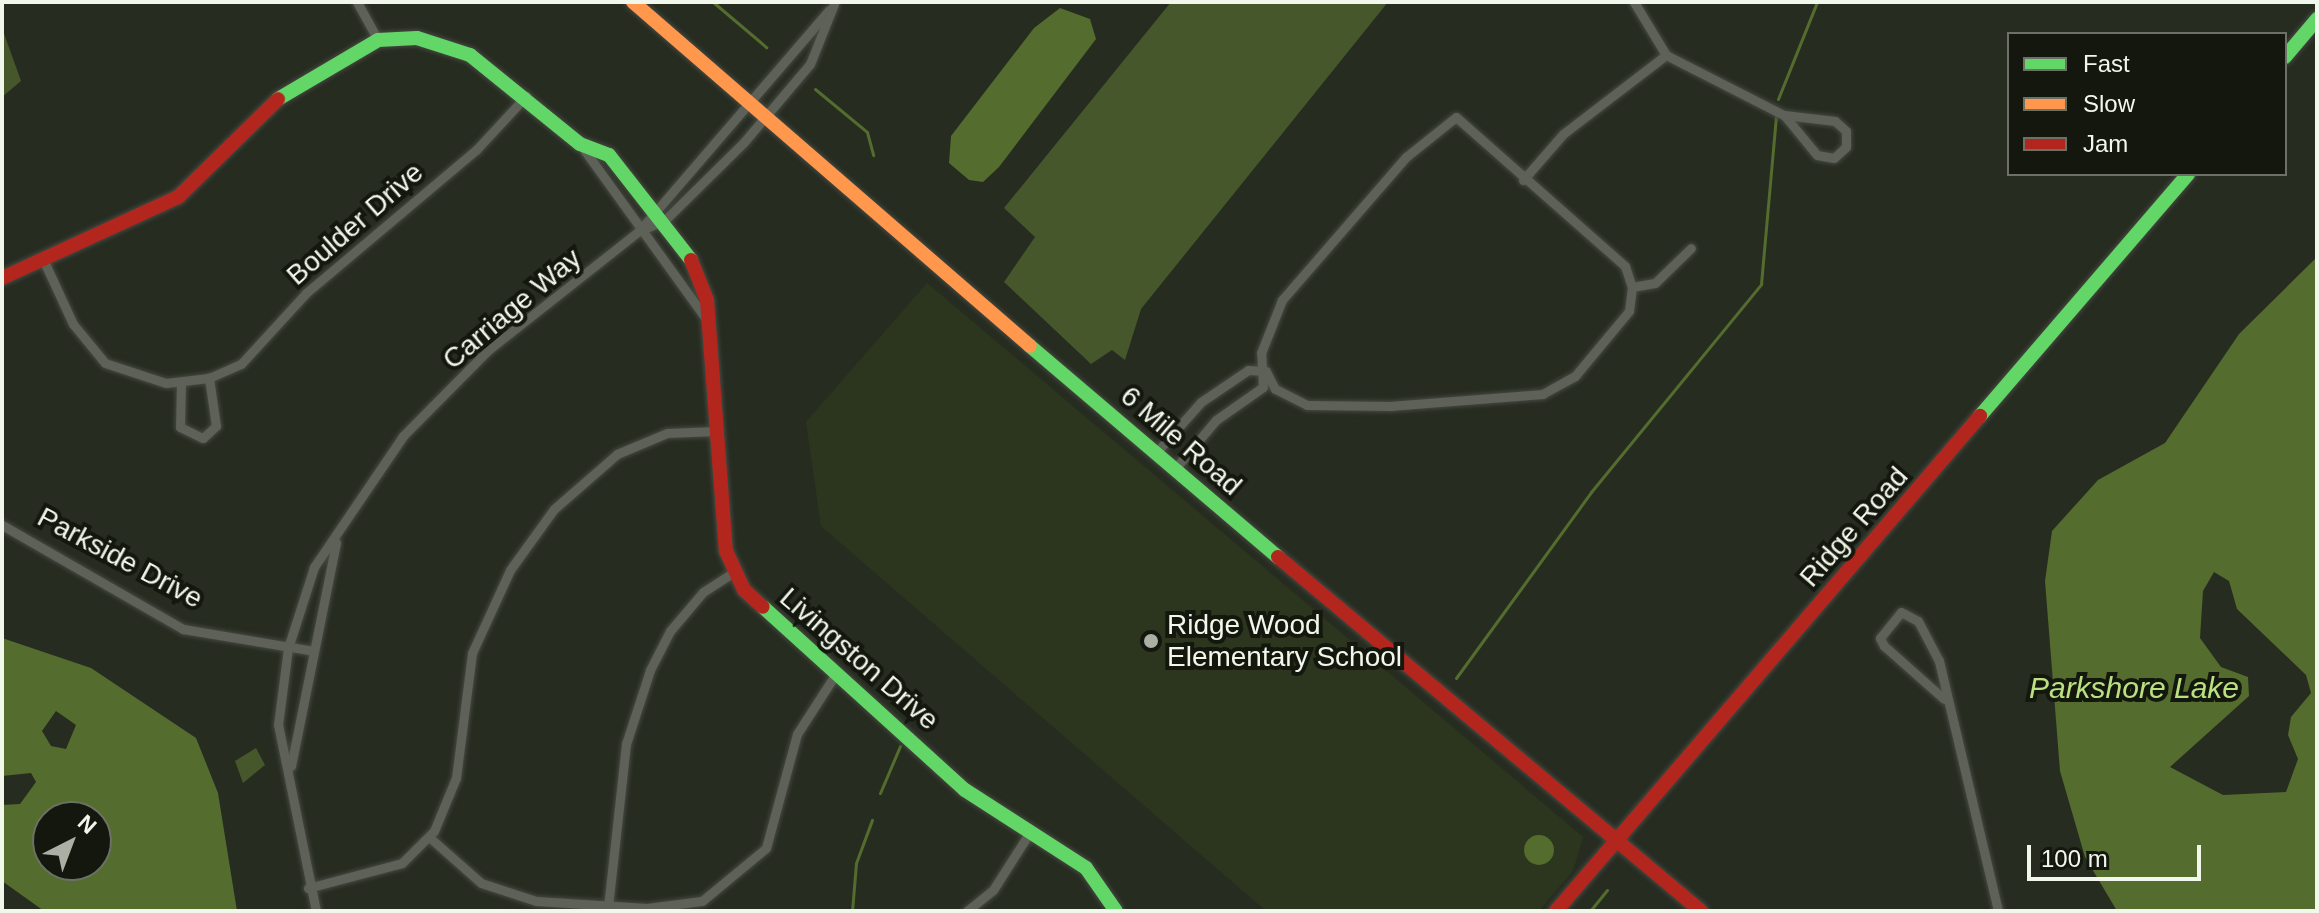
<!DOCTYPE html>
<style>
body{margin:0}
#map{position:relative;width:2319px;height:913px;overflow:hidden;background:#272c21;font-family:Arial,sans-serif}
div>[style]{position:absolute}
.built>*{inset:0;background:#2c361e}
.green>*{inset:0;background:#46572c}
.water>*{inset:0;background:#546c2d}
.round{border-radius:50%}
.stream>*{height:3px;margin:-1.5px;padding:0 1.5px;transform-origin:1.5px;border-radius:1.5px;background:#546c2d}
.roads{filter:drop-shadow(0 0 2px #454940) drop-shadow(0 0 2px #454940)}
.street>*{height:9px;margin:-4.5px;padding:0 4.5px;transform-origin:4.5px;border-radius:4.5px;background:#5d6158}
.fast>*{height:14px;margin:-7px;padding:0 7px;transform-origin:7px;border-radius:7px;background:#63d668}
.slow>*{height:14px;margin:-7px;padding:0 7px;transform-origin:7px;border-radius:7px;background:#ff974d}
.jam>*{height:14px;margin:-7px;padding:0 7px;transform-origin:7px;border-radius:7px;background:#b3261e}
.dots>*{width:22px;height:22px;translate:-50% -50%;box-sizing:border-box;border:4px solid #13170e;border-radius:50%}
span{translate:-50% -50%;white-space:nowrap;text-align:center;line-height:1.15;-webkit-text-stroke:8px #13170e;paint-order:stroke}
.street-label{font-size:28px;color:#f2f7eb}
.poi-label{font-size:28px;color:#f2f7eb}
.left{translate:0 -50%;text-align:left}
.water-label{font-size:30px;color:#bae080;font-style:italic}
.frame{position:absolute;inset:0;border:4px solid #f2f7eb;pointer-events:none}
.legend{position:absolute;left:2007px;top:32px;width:280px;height:144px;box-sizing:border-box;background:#13170e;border:2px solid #6c7166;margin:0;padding:10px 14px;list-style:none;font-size:24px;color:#f2f7eb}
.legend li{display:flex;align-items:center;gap:16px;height:40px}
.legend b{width:40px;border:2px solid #6c7166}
.north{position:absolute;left:32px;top:801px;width:80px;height:80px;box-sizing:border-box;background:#13170e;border:2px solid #6c7166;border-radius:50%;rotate:42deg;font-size:22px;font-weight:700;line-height:32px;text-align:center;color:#f2f7eb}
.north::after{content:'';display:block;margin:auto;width:28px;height:36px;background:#abb0a4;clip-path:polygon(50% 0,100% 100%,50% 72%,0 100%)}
.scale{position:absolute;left:2027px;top:845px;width:174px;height:36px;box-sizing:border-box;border:4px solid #f2f7eb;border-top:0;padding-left:10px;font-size:24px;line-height:28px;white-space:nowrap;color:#f2f7eb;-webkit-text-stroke:6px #13170e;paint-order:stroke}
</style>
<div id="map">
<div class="built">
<div style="clip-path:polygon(927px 283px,1583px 837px,1573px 871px,1539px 911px,1266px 911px,821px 526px,806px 422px)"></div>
</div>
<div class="green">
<div style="clip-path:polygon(1171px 2px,1388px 2px,1141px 309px,1125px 360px,1112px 350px,1091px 364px,1004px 282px,1035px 237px,1004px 208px)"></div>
<div style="clip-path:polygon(2px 28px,21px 81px,2px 97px)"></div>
<div style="clip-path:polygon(256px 748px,265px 765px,243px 783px,235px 761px)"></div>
</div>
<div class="water">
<div style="clip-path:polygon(1060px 8px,1090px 19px,1096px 39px,999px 167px,983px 182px,969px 180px,949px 163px,951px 136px,1034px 28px)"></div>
<div style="clip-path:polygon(evenodd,2317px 257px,2317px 911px,2117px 911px,2085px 857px,2060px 771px,2045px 581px,2052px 531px,2098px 480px,2165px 443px,2239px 334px,2317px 257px,2214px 572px,2229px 581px,2237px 609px,2306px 675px,2311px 693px,2291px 717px,2288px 735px,2298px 759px,2286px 792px,2223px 795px,2170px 767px,2249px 696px,2248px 677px,2221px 667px,2200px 638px,2203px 591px,2214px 572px)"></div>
<div style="clip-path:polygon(evenodd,2px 638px,91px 668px,196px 738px,218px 793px,237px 911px,44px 911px,2px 881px,2px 805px,20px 804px,36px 782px,31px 773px,2px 776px,2px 638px,56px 711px,76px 725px,66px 749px,51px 746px,42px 731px,56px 711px,2px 638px,96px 817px,96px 865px,48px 865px,48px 817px,96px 817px)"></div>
<div class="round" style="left:1524px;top:835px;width:30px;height:30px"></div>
</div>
<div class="stream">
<div style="left:713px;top:2px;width:70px;rotate:40.3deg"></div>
<div style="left:815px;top:89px;width:67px;rotate:39.6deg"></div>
<div style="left:867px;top:132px;width:24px;rotate:75deg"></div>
<div style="left:1778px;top:99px;width:105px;rotate:-68.1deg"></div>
<div style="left:1456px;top:678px;width:230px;rotate:-54deg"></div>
<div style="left:1591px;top:492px;width:269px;rotate:-50.7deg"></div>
<div style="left:1761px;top:284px;width:168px;rotate:-84.9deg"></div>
<div style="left:880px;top:793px;width:51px;rotate:-66.9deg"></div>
<div style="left:852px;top:911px;width:48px;rotate:-85.2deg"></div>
<div style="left:856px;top:863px;width:46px;rotate:-69.6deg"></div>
<div style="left:1590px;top:911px;width:27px;rotate:-51deg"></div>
</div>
<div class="roads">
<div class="street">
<div style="left:357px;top:2px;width:43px;rotate:61.1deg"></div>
<div style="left:1634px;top:2px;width:62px;rotate:58.9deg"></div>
<div style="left:580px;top:144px;width:213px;rotate:54.2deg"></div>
<div style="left:1523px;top:180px;width:61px;rotate:-49deg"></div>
<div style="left:1563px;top:134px;width:130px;rotate:-37.5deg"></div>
<div style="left:1666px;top:55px;width:132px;rotate:27deg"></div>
<div style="left:1784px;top:115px;width:52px;rotate:50.5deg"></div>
<div style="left:1817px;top:155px;width:17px;rotate:10deg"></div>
<div style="left:1834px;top:158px;width:16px;rotate:-43deg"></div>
<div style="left:1846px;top:147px;width:16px;rotate:-90deg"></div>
<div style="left:1846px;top:131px;width:15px;rotate:-138deg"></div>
<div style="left:1835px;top:121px;width:51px;rotate:-173.3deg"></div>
<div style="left:639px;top:231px;width:291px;rotate:-49.3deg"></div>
<div style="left:42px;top:257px;width:74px;rotate:65.2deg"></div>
<div style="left:73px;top:324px;width:50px;rotate:50.6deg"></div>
<div style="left:105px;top:363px;width:64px;rotate:18.2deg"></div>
<div style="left:166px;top:383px;width:43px;rotate:-6.6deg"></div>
<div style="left:209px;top:378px;width:35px;rotate:-24deg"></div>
<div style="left:241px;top:364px;width:96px;rotate:-47.5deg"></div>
<div style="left:306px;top:293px;width:222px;rotate:-40.1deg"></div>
<div style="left:476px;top:150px;width:74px;rotate:-47.2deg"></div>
<div style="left:1632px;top:287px;width:23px;rotate:-10deg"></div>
<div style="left:1655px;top:283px;width:50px;rotate:-44.2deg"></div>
<div style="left:181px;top:383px;width:44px;rotate:91.3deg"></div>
<div style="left:180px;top:427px;width:25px;rotate:26deg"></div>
<div style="left:203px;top:438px;width:18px;rotate:-43deg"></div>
<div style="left:216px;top:426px;width:49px;rotate:-98.3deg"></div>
<div style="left:1155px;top:454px;width:69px;rotate:-48.5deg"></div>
<div style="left:1201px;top:402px;width:57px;rotate:-34.2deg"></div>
<div style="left:1248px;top:370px;width:18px;rotate:3deg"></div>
<div style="left:1174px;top:470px;width:65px;rotate:-50deg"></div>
<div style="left:1216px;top:420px;width:57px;rotate:-35.1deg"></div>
<div style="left:1263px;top:387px;width:34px;rotate:-93deg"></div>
<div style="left:1261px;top:353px;width:57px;rotate:-68.4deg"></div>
<div style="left:1282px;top:300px;width:189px;rotate:-49.1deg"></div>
<div style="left:1406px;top:157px;width:64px;rotate:-38.7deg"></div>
<div style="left:1456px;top:117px;width:225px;rotate:41.4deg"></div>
<div style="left:1625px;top:266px;width:22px;rotate:72deg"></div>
<div style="left:1632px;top:287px;width:24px;rotate:97deg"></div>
<div style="left:1629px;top:311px;width:85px;rotate:129.7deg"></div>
<div style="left:1575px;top:376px;width:37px;rotate:151deg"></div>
<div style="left:1543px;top:394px;width:151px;rotate:175.5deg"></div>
<div style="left:1392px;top:406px;width:85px;rotate:-179.3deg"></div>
<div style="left:1307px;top:405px;width:36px;rotate:-153deg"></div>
<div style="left:1275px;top:389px;width:20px;rotate:-117deg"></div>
<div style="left:2px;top:525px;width:209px;rotate:29.9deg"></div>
<div style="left:183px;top:629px;width:128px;rotate:9.5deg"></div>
<div style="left:1944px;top:699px;width:80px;rotate:-138.5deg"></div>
<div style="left:1884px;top:646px;width:9px;rotate:-117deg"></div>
<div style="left:1880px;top:638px;width:33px;rotate:-51deg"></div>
<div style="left:1901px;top:612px;width:19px;rotate:28deg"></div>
<div style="left:1918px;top:621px;width:45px;rotate:62.3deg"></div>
<div style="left:1939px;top:661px;width:257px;rotate:76.7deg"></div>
<div style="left:291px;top:766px;width:228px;rotate:-78.6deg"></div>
<div style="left:429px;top:837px;width:69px;rotate:41.5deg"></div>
<div style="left:481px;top:883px;width:58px;rotate:18.1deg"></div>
<div style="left:536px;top:901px;width:111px;rotate:3.6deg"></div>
<div style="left:647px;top:908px;width:55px;rotate:-7.3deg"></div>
<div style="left:702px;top:901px;width:83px;rotate:-39.6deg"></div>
<div style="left:766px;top:848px;width:118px;rotate:-74.8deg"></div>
<div style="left:797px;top:734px;width:74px;rotate:-57.2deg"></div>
<div style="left:308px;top:888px;width:97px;rotate:-14.9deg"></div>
<div style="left:402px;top:863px;width:45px;rotate:-45deg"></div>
<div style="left:434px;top:831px;width:57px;rotate:-67.5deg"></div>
<div style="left:456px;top:778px;width:126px;rotate:-82.7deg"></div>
<div style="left:472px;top:653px;width:91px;rotate:-65.4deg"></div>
<div style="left:510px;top:570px;width:75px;rotate:-54.2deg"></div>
<div style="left:554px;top:509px;width:84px;rotate:-41.1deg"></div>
<div style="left:617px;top:454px;width:54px;rotate:-22.8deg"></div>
<div style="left:667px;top:433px;width:50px;rotate:-2.3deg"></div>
<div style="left:608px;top:907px;width:164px;rotate:-83.7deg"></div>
<div style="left:626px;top:744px;width:78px;rotate:-72deg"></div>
<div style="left:650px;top:670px;width:44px;rotate:-62.9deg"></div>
<div style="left:670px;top:631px;width:51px;rotate:-49.8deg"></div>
<div style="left:703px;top:592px;width:35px;rotate:-33deg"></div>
<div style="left:316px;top:911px;width:190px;rotate:-101.5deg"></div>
<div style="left:278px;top:725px;width:78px;rotate:-82.6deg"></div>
<div style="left:288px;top:648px;width:85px;rotate:-72.2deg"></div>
<div style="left:314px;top:567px;width:158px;rotate:-55.8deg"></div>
<div style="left:403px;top:436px;width:120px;rotate:-45.3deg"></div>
<div style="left:487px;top:351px;width:194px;rotate:-38.3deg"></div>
<div style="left:639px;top:231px;width:28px;rotate:-23deg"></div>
<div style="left:665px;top:220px;width:111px;rotate:-44.6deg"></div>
<div style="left:744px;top:142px;width:102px;rotate:-49.8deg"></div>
<div style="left:810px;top:64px;width:65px;rotate:-68.2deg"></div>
<div style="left:967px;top:911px;width:33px;rotate:-39deg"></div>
<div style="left:993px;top:890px;width:69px;rotate:-57.5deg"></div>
</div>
<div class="fast">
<div style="left:2285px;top:57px;width:50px;rotate:-49.9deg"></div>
<div style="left:278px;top:99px;width:116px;rotate:-30.5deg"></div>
<div style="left:378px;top:40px;width:39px;rotate:-3deg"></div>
<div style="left:417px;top:38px;width:56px;rotate:17.8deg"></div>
<div style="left:470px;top:55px;width:141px;rotate:39deg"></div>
<div style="left:580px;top:144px;width:31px;rotate:21deg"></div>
<div style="left:609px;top:155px;width:133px;rotate:52deg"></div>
<div style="left:1030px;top:346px;width:326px;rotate:40.4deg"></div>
<div style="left:1980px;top:416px;width:319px;rotate:-49.3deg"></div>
<div style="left:763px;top:607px;width:273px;rotate:42.2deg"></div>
<div style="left:965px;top:790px;width:144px;rotate:32.8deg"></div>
<div style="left:1086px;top:868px;width:52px;rotate:55.1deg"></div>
</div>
<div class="slow">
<div style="left:633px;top:2px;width:525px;rotate:40.91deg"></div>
</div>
<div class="jam">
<div style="left:691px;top:260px;width:43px;rotate:68.2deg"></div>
<div style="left:707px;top:300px;width:252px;rotate:85.7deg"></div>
<div style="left:726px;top:551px;width:43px;rotate:65.2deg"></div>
<div style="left:744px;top:590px;width:25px;rotate:42deg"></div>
<div style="left:2px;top:278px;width:194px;rotate:-24.7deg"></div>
<div style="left:178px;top:197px;width:140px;rotate:-44.4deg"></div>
<div style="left:1278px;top:557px;width:552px;rotate:39.93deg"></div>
<div style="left:1556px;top:911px;width:652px;rotate:-49.42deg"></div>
</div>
</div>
<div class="dots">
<div style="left:1151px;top:641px;background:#abb0a4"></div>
</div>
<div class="street-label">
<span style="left:355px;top:224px;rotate:-41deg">Boulder Drive</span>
<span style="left:512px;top:309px;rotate:-40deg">Carriage Way</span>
<span style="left:1181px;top:441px;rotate:41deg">6 Mile Road</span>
<span style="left:1854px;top:527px;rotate:-49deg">Ridge Road</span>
<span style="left:120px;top:558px;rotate:28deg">Parkside Drive</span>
<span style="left:859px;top:659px;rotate:41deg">Livingston Drive</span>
</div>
<div class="poi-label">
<span class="left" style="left:1167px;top:641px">Ridge Wood<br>Elementary School</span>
</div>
<div class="water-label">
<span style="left:2134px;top:688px">Parkshore Lake</span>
</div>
<div class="frame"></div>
<ul class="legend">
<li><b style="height:10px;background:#63d668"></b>Fast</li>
<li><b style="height:10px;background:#ff974d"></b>Slow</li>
<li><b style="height:10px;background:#b3261e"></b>Jam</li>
</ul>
<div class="north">N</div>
<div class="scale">100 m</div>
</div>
